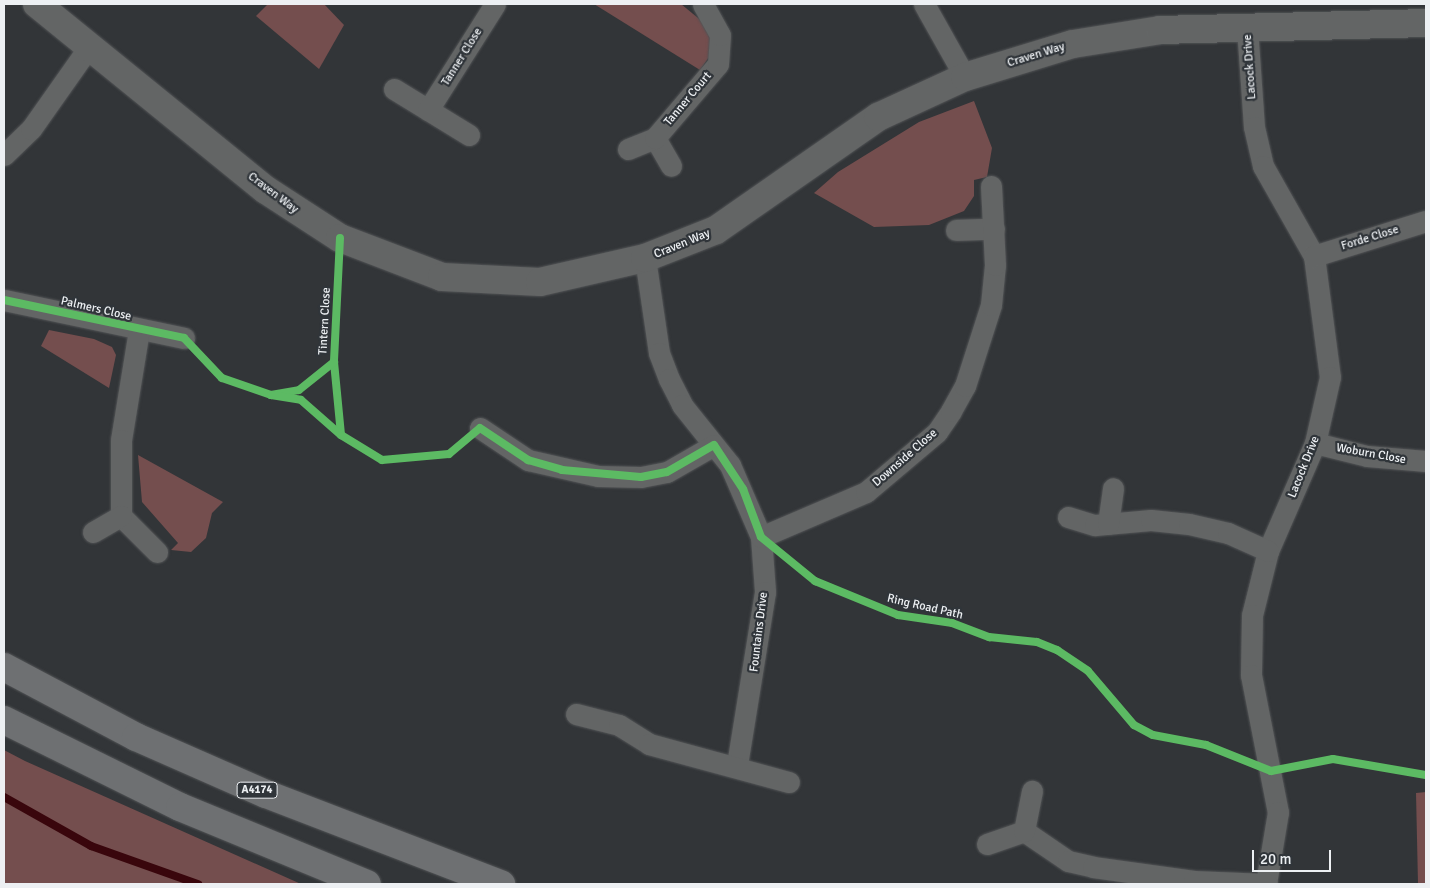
<!DOCTYPE html>
<style>
body{margin:0}
#map{position:relative;width:1430px;height:888px;overflow:hidden;background:#323538;font-family:Signika,sans-serif}
div>[style]{position:absolute}
.green>*{inset:0;background:#744e4e}
.stream>*{height:8px;margin:-4px;padding:0 4px;transform-origin:4px;border-radius:4px;background:#39060c}
.roads{filter:drop-shadow(0 0 1px #515355) drop-shadow(0 0 1px #515355)}
.minor>*{height:21px;margin:-10.5px;padding:0 10.5px;transform-origin:10.5px;border-radius:10.5px;background:#636565}
.tertiary>*{height:28px;margin:-14px;padding:0 14px;transform-origin:14px;border-radius:14px;background:#636565}
.trunk>*{height:28px;margin:-14px;padding:0 14px;transform-origin:14px;border-radius:14px;background:#6e7072}
.cycleway>*{height:8px;margin:-4px;padding:0 4px;transform-origin:4px;border-radius:4px;background:#5cba63}
span{translate:-50% -50%;white-space:nowrap;text-align:center;line-height:1.15;-webkit-text-stroke:4.5px #30353a;paint-order:stroke}
.shield-label span{padding:1px 4px;background:#30353a;border:1px solid;border-radius:4px;-webkit-text-stroke-width:0}
.shield-label{font-size:11px;color:#edf0f3;font-weight:700}
.street-label{font-size:12px;color:#edf0f3}
.frame{position:absolute;inset:0;border:5px solid #edf0f3;pointer-events:none}
.scale{position:absolute;left:1252px;top:850px;width:79px;height:22px;box-sizing:border-box;border:2px solid #edf0f3;border-top:0;padding-left:6px;font-size:15px;line-height:18px;white-space:nowrap;color:#edf0f3;-webkit-text-stroke:4px #30353a;paint-order:stroke}
</style>
<div id="map">
<div class="green">
<div style="clip-path:polygon(268px 4px,324px 4px,344px 25px,319px 69px,256px 16px)"></div>
<div style="clip-path:polygon(594px 4px,681px 4px,709px 27px,711px 54px,700px 70px)"></div>
<div style="clip-path:polygon(974px 101px,992px 148px,987px 177px,974px 180px,974px 196px,964px 211px,929px 225px,874px 227px,814px 193px,838px 172px,919px 122px)"></div>
<div style="clip-path:polygon(49px 330px,94px 339px,112px 347px,116px 355px,109px 388px,41px 346px)"></div>
<div style="clip-path:polygon(138px 455px,223px 502px,212px 513px,206px 538px,191px 552px,171px 550px,178px 543px,142px 502px)"></div>
<div style="clip-path:polygon(4px 750px,25px 761px,301px 884px,4px 884px)"></div>
<div style="clip-path:polygon(1426px 792px,1426px 884px,1418px 884px,1416px 793px)"></div>
</div>
<div class="stream">
<div style="left:4px;top:797px;width:100px;rotate:29.4deg"></div>
<div style="left:91px;top:846px;width:114px;rotate:19.6deg"></div>
</div>
<div class="roads">
<div class="minor">
<div style="left:924px;top:4px;width:84px;rotate:60.7deg"></div>
<div style="left:1247px;top:27px;width:100px;rotate:86deg"></div>
<div style="left:1254px;top:127px;width:40px;rotate:77deg"></div>
<div style="left:1263px;top:166px;width:103px;rotate:60.5deg"></div>
<div style="left:1314px;top:256px;width:122px;rotate:82.5deg"></div>
<div style="left:1330px;top:377px;width:68px;rotate:102.8deg"></div>
<div style="left:1315px;top:443px;width:118px;rotate:113.5deg"></div>
<div style="left:1268px;top:551px;width:66px;rotate:104deg"></div>
<div style="left:1252px;top:615px;width:60px;rotate:91deg"></div>
<div style="left:1251px;top:675px;width:140px;rotate:78.9deg"></div>
<div style="left:1278px;top:812px;width:73px;rotate:99.5deg"></div>
<div style="left:394px;top:89px;width:88px;rotate:31.5deg"></div>
<div style="left:428px;top:110px;width:125px;rotate:-57.7deg"></div>
<div style="left:655px;top:138px;width:32px;rotate:60deg"></div>
<div style="left:628px;top:149px;width:29px;rotate:-22deg"></div>
<div style="left:655px;top:138px;width:97px;rotate:-49.6deg"></div>
<div style="left:718px;top:64px;width:29px;rotate:-86deg"></div>
<div style="left:720px;top:35px;width:35px;rotate:-119deg"></div>
<div style="left:4px;top:155px;width:37px;rotate:-44deg"></div>
<div style="left:31px;top:129px;width:104px;rotate:-54.8deg"></div>
<div style="left:956px;top:230px;width:38px;rotate:-2deg"></div>
<div style="left:1314px;top:256px;width:117px;rotate:-17.4deg"></div>
<div style="left:645px;top:258px;width:96px;rotate:81.6deg"></div>
<div style="left:659px;top:353px;width:28px;rotate:69deg"></div>
<div style="left:669px;top:379px;width:29px;rotate:63deg"></div>
<div style="left:682px;top:405px;width:77px;rotate:51.3deg"></div>
<div style="left:730px;top:465px;width:78px;rotate:66.7deg"></div>
<div style="left:761px;top:537px;width:55px;rotate:85.8deg"></div>
<div style="left:765px;top:592px;width:174px;rotate:99.2deg"></div>
<div style="left:4px;top:300px;width:184px;rotate:11.9deg"></div>
<div style="left:139px;top:330px;width:111px;rotate:99.3deg"></div>
<div style="left:121px;top:440px;width:76px;rotate:90deg"></div>
<div style="left:121px;top:516px;width:51px;rotate:45deg"></div>
<div style="left:480px;top:428px;width:58px;rotate:33.7deg"></div>
<div style="left:528px;top:460px;width:72px;rotate:12.9deg"></div>
<div style="left:598px;top:476px;width:43px;rotate:1.3deg"></div>
<div style="left:641px;top:477px;width:26px;rotate:-11deg"></div>
<div style="left:667px;top:472px;width:54px;rotate:-29.9deg"></div>
<div style="left:1315px;top:443px;width:54px;rotate:14deg"></div>
<div style="left:1367px;top:456px;width:59px;rotate:4.8deg"></div>
<div style="left:1068px;top:517px;width:28px;rotate:17deg"></div>
<div style="left:1095px;top:525px;width:56px;rotate:-5.1deg"></div>
<div style="left:1151px;top:520px;width:38px;rotate:6deg"></div>
<div style="left:1189px;top:524px;width:40px;rotate:13deg"></div>
<div style="left:1228px;top:533px;width:44px;rotate:24.2deg"></div>
<div style="left:1108px;top:524px;width:36px;rotate:-82deg"></div>
<div style="left:93px;top:532px;width:32px;rotate:-30deg"></div>
<div style="left:761px;top:537px;width:114px;rotate:-23.2deg"></div>
<div style="left:866px;top:492px;width:93px;rotate:-40.2deg"></div>
<div style="left:937px;top:432px;width:25px;rotate:-56deg"></div>
<div style="left:951px;top:411px;width:29px;rotate:-61deg"></div>
<div style="left:965px;top:386px;width:85px;rotate:-72.2deg"></div>
<div style="left:991px;top:305px;width:40px;rotate:-84.3deg"></div>
<div style="left:995px;top:265px;width:79px;rotate:-92.9deg"></div>
<div style="left:576px;top:714px;width:44px;rotate:14.3deg"></div>
<div style="left:619px;top:725px;width:36px;rotate:32deg"></div>
<div style="left:649px;top:744px;width:145px;rotate:15.2deg"></div>
<div style="left:1024px;top:831px;width:53px;rotate:34.3deg"></div>
<div style="left:1068px;top:861px;width:26px;rotate:13deg"></div>
<div style="left:1093px;top:867px;width:102px;rotate:7.9deg"></div>
<div style="left:1194px;top:881px;width:73px;rotate:2.4deg"></div>
<div style="left:987px;top:844px;width:39px;rotate:-19deg"></div>
<div style="left:1024px;top:831px;width:41px;rotate:-78.7deg"></div>
</div>
<div class="tertiary">
<div style="left:37px;top:4px;width:295px;rotate:39.1deg"></div>
<div style="left:266px;top:190px;width:88px;rotate:33deg"></div>
<div style="left:340px;top:238px;width:109px;rotate:20.9deg"></div>
<div style="left:442px;top:277px;width:98px;rotate:2.9deg"></div>
<div style="left:540px;top:282px;width:108px;rotate:-12.9deg"></div>
<div style="left:645px;top:258px;width:76px;rotate:-21.5deg"></div>
<div style="left:716px;top:230px;width:198px;rotate:-34.9deg"></div>
<div style="left:878px;top:117px;width:96px;rotate:-24.7deg"></div>
<div style="left:965px;top:77px;width:113px;rotate:-17deg"></div>
<div style="left:1073px;top:44px;width:88px;rotate:-9.1deg"></div>
<div style="left:1160px;top:30px;width:266px;rotate:-1.5deg"></div>
</div>
<div class="trunk">
<div style="left:4px;top:667px;width:149px;rotate:27.9deg"></div>
<div style="left:136px;top:737px;width:142px;rotate:23.7deg"></div>
<div style="left:266px;top:794px;width:252px;rotate:21deg"></div>
<div style="left:4px;top:720px;width:196px;rotate:26.3deg"></div>
<div style="left:180px;top:807px;width:202px;rotate:22.4deg"></div>
</div>
</div>
<div class="cycleway">
<div style="left:340px;top:238px;width:124px;rotate:92.8deg"></div>
<div style="left:334px;top:362px;width:73px;rotate:84.5deg"></div>
<div style="left:4px;top:300px;width:184px;rotate:11.9deg"></div>
<div style="left:184px;top:338px;width:55px;rotate:46.5deg"></div>
<div style="left:222px;top:378px;width:52px;rotate:19.1deg"></div>
<div style="left:271px;top:395px;width:28px;rotate:-10deg"></div>
<div style="left:299px;top:390px;width:45px;rotate:-38.7deg"></div>
<div style="left:271px;top:395px;width:30px;rotate:9deg"></div>
<div style="left:301px;top:400px;width:53px;rotate:41.2deg"></div>
<div style="left:341px;top:435px;width:48px;rotate:31.4deg"></div>
<div style="left:382px;top:460px;width:67px;rotate:-5.1deg"></div>
<div style="left:449px;top:454px;width:40px;rotate:-40deg"></div>
<div style="left:480px;top:428px;width:58px;rotate:33.7deg"></div>
<div style="left:528px;top:460px;width:35px;rotate:16deg"></div>
<div style="left:562px;top:470px;width:79px;rotate:5.1deg"></div>
<div style="left:641px;top:477px;width:26px;rotate:-11deg"></div>
<div style="left:667px;top:472px;width:54px;rotate:-29.9deg"></div>
<div style="left:714px;top:445px;width:53px;rotate:56.6deg"></div>
<div style="left:743px;top:489px;width:51px;rotate:69.4deg"></div>
<div style="left:761px;top:537px;width:70px;rotate:39.2deg"></div>
<div style="left:815px;top:581px;width:90px;rotate:22.3deg"></div>
<div style="left:898px;top:615px;width:55px;rotate:8.4deg"></div>
<div style="left:952px;top:623px;width:40px;rotate:21deg"></div>
<div style="left:989px;top:637px;width:48px;rotate:5.9deg"></div>
<div style="left:1037px;top:642px;width:22px;rotate:22deg"></div>
<div style="left:1057px;top:650px;width:37px;rotate:34deg"></div>
<div style="left:1088px;top:671px;width:71px;rotate:49.6deg"></div>
<div style="left:1134px;top:725px;width:21px;rotate:28deg"></div>
<div style="left:1153px;top:735px;width:54px;rotate:10.7deg"></div>
<div style="left:1206px;top:745px;width:70px;rotate:21.8deg"></div>
<div style="left:1271px;top:771px;width:63px;rotate:-11deg"></div>
<div style="left:1333px;top:759px;width:94px;rotate:9.8deg"></div>
</div>
<div class="shield-label">
<span style="left:257px;top:790px">A4174</span>
</div>
<div class="street-label">
<span style="left:1036px;top:55px;rotate:-17deg">Craven Way</span>
<span style="left:462px;top:57px;rotate:-58deg">Tanner Close</span>
<span style="left:1250px;top:67px;rotate:-94deg">Lacock Drive</span>
<span style="left:688px;top:99px;rotate:-50deg">Tanner Court</span>
<span style="left:273px;top:193px;rotate:37deg">Craven Way</span>
<span style="left:1370px;top:238px;rotate:-17deg">Forde Close</span>
<span style="left:682px;top:244px;rotate:-22deg">Craven Way</span>
<span style="left:96px;top:309px;rotate:13deg">Palmers Close</span>
<span style="left:325px;top:321px;rotate:-87deg">Tintern Close</span>
<span style="left:1371px;top:454px;rotate:10deg">Woburn Close</span>
<span style="left:905px;top:458px;rotate:-41deg">Downside Close</span>
<span style="left:1304px;top:467px;rotate:-68deg">Lacock Drive</span>
<span style="left:925px;top:607px;rotate:13deg">Ring Road Path</span>
<span style="left:759px;top:632px;rotate:-83deg">Fountains Drive</span>
</div>
<div class="frame"></div>
<div class="scale">20 m</div>
</div>
